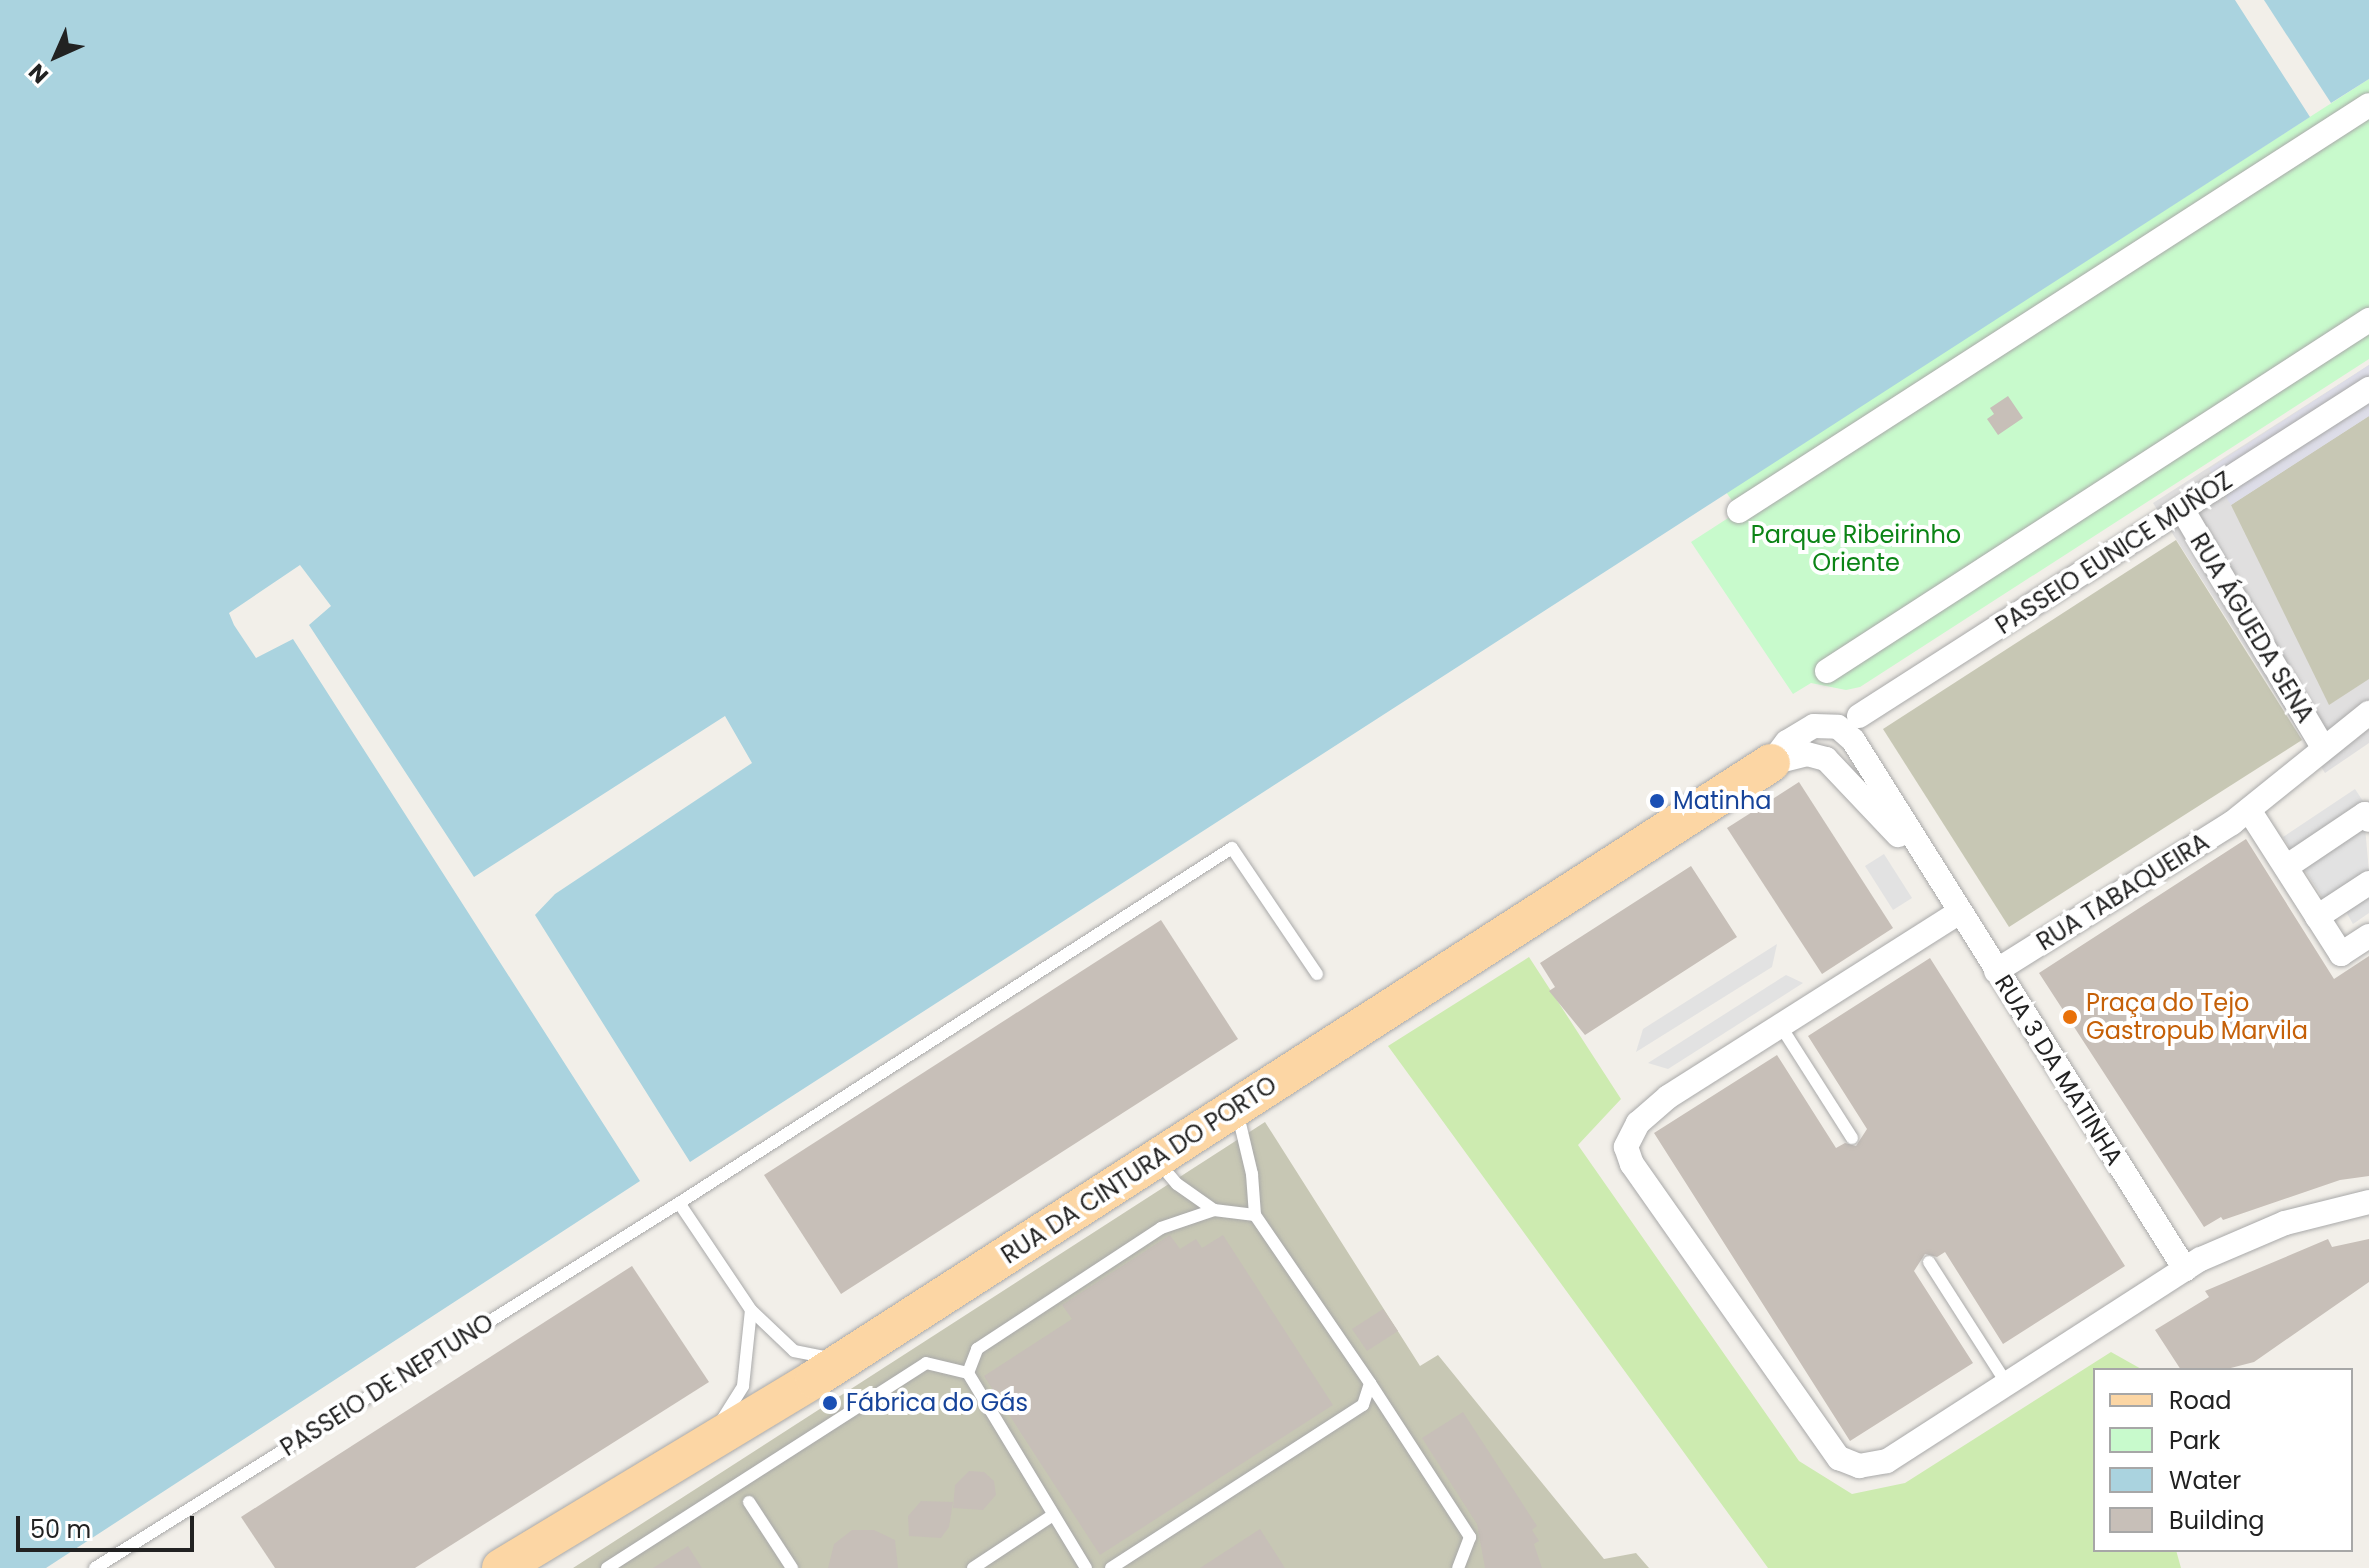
<!DOCTYPE html>
<meta charset="utf-8">
<style>
body{margin:0}
#map{position:relative;width:2369px;height:1568px;overflow:hidden;background:#f2efe9;font-family:Poppins,sans-serif}
div>[style]{position:absolute}
.residential>*{inset:0;background:#e0dfdf}
.construction>*{inset:0;background:#c7c7b4}
.grass>*{inset:0;background:#cdebb0}
.park>*{inset:0;background:#c8facc}
.parking>*{inset:0;background:#e2e2e2}
.plaza>*{inset:0;background:#dddde8}
.water>*{inset:0;background:#aad3df}
.building>*{inset:0;background:#c7bfb8}
.roads{filter:drop-shadow(0 0 2px #a9a9a9) drop-shadow(0 0 2px #a9a9a9)}
.lane>*{height:12px;margin:-6px;padding:0 6px;transform-origin:6px;border-radius:6px;background:#fff}
.street>*{height:24px;margin:-12px;padding:0 12px;transform-origin:12px;border-radius:12px;background:#fff}
.primary>*{height:38px;margin:-19px;padding:0 19px;transform-origin:19px;border-radius:19px;background:#fcd6a4}
.dots>*{width:22px;height:22px;translate:-50% -50%;box-sizing:border-box;border:4px solid #fff;border-radius:50%}
span{translate:-50% -50%;white-space:nowrap;text-align:center;line-height:1.15;-webkit-text-stroke:8px #fff;paint-order:stroke}
.park-label{font-size:24px;color:#0c8416}
.street-label{font-size:24px;color:#222}
.transit-label{font-size:24px;color:#164399}
.left{translate:0 -50%;text-align:left}
.food-label{font-size:24px;color:#c56008}
.legend{position:absolute;left:2093px;top:1368px;width:260px;height:184px;box-sizing:border-box;background:#fff;border:2px solid #a7a7a7;margin:0;padding:10px 14px;list-style:none;font-size:24px;color:#222}
.legend li{display:flex;align-items:center;gap:16px;height:40px}
.legend b{width:40px;border:2px solid #a7a7a7}
.north{position:absolute;left:16px;top:16px;width:80px;height:80px;-webkit-text-stroke:6px #fff;paint-order:stroke;rotate:225deg;font-size:22px;font-weight:700;line-height:32px;text-align:center;color:#222}
.north::after{content:'';display:block;margin:auto;width:28px;height:36px;background:#222;clip-path:polygon(50% 0,100% 100%,50% 72%,0 100%)}
.scale{position:absolute;left:16px;top:1516px;width:178px;height:36px;box-sizing:border-box;border:4px solid #222;border-top:0;padding-left:10px;font-size:24px;line-height:28px;white-space:nowrap;color:#222;-webkit-text-stroke:6px #fff;paint-order:stroke}
</style>
<div id="map">
<div class="residential">
<div style="clip-path:polygon(2369px 365px,2369px 743px,2325px 773px,2153px 503px)"></div>
</div>
<div class="construction">
<div style="clip-path:polygon(2369px 416px,2369px 679px,2329px 705px,2231px 505px)"></div>
<div style="clip-path:polygon(2176px 540px,2302px 740px,2009px 927px,1883px 729px)"></div>
<div style="clip-path:polygon(1265px 1122px,1420px 1366px,1438px 1355px,1604px 1559px,1636px 1553px,1649px 1568px,573px 1568px)"></div>
</div>
<div class="grass">
<div style="clip-path:polygon(1529px 957px,1621px 1099px,1578px 1145px,1799px 1461px,1852px 1494px,1905px 1483px,2111px 1352px,2143px 1370px,2095px 1370px,2095px 1550px,2176px 1550px,2181px 1568px,1768px 1568px,1388px 1046px)"></div>
</div>
<div class="park">
<div style="clip-path:polygon(2369px 79px,2369px 359px,1860px 687px,1846px 690px,1811px 683px,1793px 694px,1691px 542px,1739px 511px,1726px 492px)"></div>
</div>
<div class="parking">
<div style="clip-path:polygon(2355px 789px,2365px 804px,2369px 801px,2369px 810px,2292px 851px,2283px 837px)"></div>
<div style="clip-path:polygon(2365px 827px,2369px 872px,2325px 901px,2302px 866px)"></div>
<div style="clip-path:polygon(1884px 854px,1912px 898px,1893px 910px,1865px 866px)"></div>
<div style="clip-path:polygon(2369px 892px,2369px 913px,2353px 924px,2344px 908px)"></div>
<div style="clip-path:polygon(1777px 944px,1772px 967px,1636px 1052px,1643px 1029px)"></div>
<div style="clip-path:polygon(1786px 975px,1803px 983px,1668px 1069px,1648px 1063px)"></div>
</div>
<div class="plaza">
<div style="clip-path:polygon(2369px 365px,2369px 416px,2231px 505px,2209px 469px)"></div>
</div>
<div class="water">
<div style="clip-path:polygon(0 0,2235px 0,2310px 117px,690px 1162px,535px 915px,555px 894px,752px 763px,725px 716px,474px 877px,309px 625px,331px 606px,300px 565px,229px 613px,234px 625px,256px 658px,293px 639px,640px 1181px,46px 1568px,0 1568px)"></div>
<div style="clip-path:polygon(2264px 0,2369px 0,2369px 79px,2331px 103px)"></div>
</div>
<div class="building">
<div style="clip-path:polygon(2008px 396px,2023px 418px,1998px 435px,1987px 419px,1994px 414px,1990px 408px)"></div>
<div style="clip-path:polygon(1799px 782px,1893px 928px,1822px 974px,1727px 828px)"></div>
<div style="clip-path:polygon(2246px 839px,2334px 979px,2369px 956px,2369px 1176px,2340px 1180px,2223px 1220px,2221px 1217px,2204px 1227px,2039px 973px)"></div>
<div style="clip-path:polygon(1691px 866px,1737px 937px,1585px 1035px,1549px 991px,1555px 987px,1540px 963px)"></div>
<div style="clip-path:polygon(1161px 920px,1238px 1039px,841px 1294px,764px 1175px)"></div>
<div style="clip-path:polygon(1930px 958px,2125px 1266px,2003px 1344px,1945px 1252px,1937px 1257px,1925px 1254px,1914px 1271px,1973px 1363px,1850px 1441px,1654px 1133px,1777px 1055px,1836px 1148px,1845px 1143px,1856px 1146px,1867px 1129px,1808px 1036px)"></div>
<div style="clip-path:polygon(1170px 1235px,1180px 1249px,1196px 1239px,1202px 1248px,1223px 1235px,1333px 1405px,1100px 1555px,984px 1376px,1072px 1319px,1062px 1305px)"></div>
<div style="clip-path:polygon(2328px 1239px,2332px 1247px,2369px 1239px,2369px 1282px,2254px 1362px,2223px 1370px,2181px 1370px,2155px 1330px,2209px 1297px,2205px 1291px)"></div>
<div style="clip-path:polygon(632px 1266px,709px 1382px,415px 1568px,275px 1568px,241px 1517px)"></div>
<div style="clip-path:polygon(1383px 1309px,1398px 1331px,1367px 1351px,1352px 1329px)"></div>
<div style="clip-path:polygon(1463px 1412px,1537px 1526px,1532px 1530px,1539px 1541px,1534px 1544px,1542px 1568px,1485px 1568px,1477px 1524px,1422px 1438px)"></div>
<div style="clip-path:polygon(969px 1471px,984px 1472px,994px 1481px,996px 1495px,983px 1510px,953px 1508px,955px 1485px)"></div>
<div style="clip-path:polygon(921px 1501px,953px 1502px,949px 1527px,941px 1538px,909px 1536px,908px 1516px)"></div>
<div style="clip-path:polygon(1260px 1529px,1285px 1568px,1200px 1568px)"></div>
<div style="clip-path:polygon(852px 1530px,874px 1530px,895px 1540px,898px 1568px,828px 1568px,834px 1544px)"></div>
<div style="clip-path:polygon(688px 1546px,702px 1568px,653px 1568px)"></div>
</div>
<div class="roads">
<div class="lane">
<div style="left:1780px;top:1025px;width:134px;rotate:57.5deg"></div>
<div style="left:1160px;top:1164px;width:26px;rotate:50deg"></div>
<div style="left:1177px;top:1184px;width:45px;rotate:35.1deg"></div>
<div style="left:1214px;top:1210px;width:41px;rotate:7deg"></div>
<div style="left:1929px;top:1262px;width:145px;rotate:57.4deg"></div>
<div style="left:751px;top:1310px;width:129px;rotate:-123.9deg"></div>
<div style="left:679px;top:1203px;width:657px;rotate:-32.7deg"></div>
<div style="left:1232px;top:848px;width:152px;rotate:56deg"></div>
<div style="left:1370px;top:1383px;width:184px;rotate:57deg"></div>
<div style="left:1470px;top:1537px;width:33px;rotate:111deg"></div>
<div style="left:722px;top:1420px;width:40px;rotate:-58deg"></div>
<div style="left:743px;top:1386px;width:76px;rotate:-84deg"></div>
<div style="left:751px;top:1310px;width:59px;rotate:43.6deg"></div>
<div style="left:794px;top:1351px;width:33px;rotate:11deg"></div>
<div style="left:749px;top:1502px;width:79px;rotate:56.9deg"></div>
<div style="left:95px;top:1568px;width:689px;rotate:-32.01deg"></div>
<div style="left:607px;top:1568px;width:379px;rotate:-32.7deg"></div>
<div style="left:926px;top:1363px;width:43px;rotate:13.4deg"></div>
<div style="left:973px;top:1568px;width:96px;rotate:-33.5deg"></div>
<div style="left:1086px;top:1568px;width:228px;rotate:-121.2deg"></div>
<div style="left:968px;top:1373px;width:26px;rotate:-69deg"></div>
<div style="left:977px;top:1349px;width:220px;rotate:-33.3deg"></div>
<div style="left:1161px;top:1228px;width:56px;rotate:-18.8deg"></div>
<div style="left:1111px;top:1568px;width:300px;rotate:-32.9deg"></div>
<div style="left:1363px;top:1405px;width:23px;rotate:-72deg"></div>
<div style="left:1370px;top:1383px;width:204px;rotate:-124.4deg"></div>
<div style="left:1255px;top:1215px;width:41px;rotate:-94.2deg"></div>
<div style="left:1252px;top:1174px;width:65px;rotate:-103.4deg"></div>
</div>
<div class="street">
<div style="left:2182px;top:509px;width:277px;rotate:59.4deg"></div>
<div style="left:1739px;top:511px;width:749px;rotate:-32.8deg"></div>
<div style="left:1827px;top:671px;width:646px;rotate:-32.93deg"></div>
<div style="left:1859px;top:716px;width:606px;rotate:-32.67deg"></div>
<div style="left:1771px;top:763px;width:26px;rotate:-53deg"></div>
<div style="left:1787px;top:742px;width:31px;rotate:-31deg"></div>
<div style="left:1814px;top:726px;width:24px;rotate:2deg"></div>
<div style="left:1838px;top:727px;width:20px;rotate:41deg"></div>
<div style="left:1853px;top:740px;width:625px;rotate:57.89deg"></div>
<div style="left:1771px;top:763px;width:37px;rotate:-14deg"></div>
<div style="left:1807px;top:754px;width:20px;rotate:15deg"></div>
<div style="left:1826px;top:759px;width:105px;rotate:46.5deg"></div>
<div style="left:2249px;top:810px;width:171px;rotate:57.4deg"></div>
<div style="left:2341px;top:954px;width:33px;rotate:-33deg"></div>
<div style="left:2286px;top:867px;width:95px;rotate:-33.9deg"></div>
<div style="left:2365px;top:814px;width:7px;rotate:56deg"></div>
<div style="left:1958px;top:913px;width:343px;rotate:147.6deg"></div>
<div style="left:1668px;top:1097px;width:40px;rotate:139deg"></div>
<div style="left:1638px;top:1123px;width:27px;rotate:117deg"></div>
<div style="left:1626px;top:1147px;width:18px;rotate:71deg"></div>
<div style="left:1632px;top:1164px;width:360px;rotate:54.9deg"></div>
<div style="left:1839px;top:1458px;width:22px;rotate:22deg"></div>
<div style="left:1859px;top:1466px;width:28px;rotate:-10deg"></div>
<div style="left:1887px;top:1461px;width:373px;rotate:-32.8deg"></div>
<div style="left:2201px;top:1259px;width:91px;rotate:-23.2deg"></div>
<div style="left:2285px;top:1223px;width:87px;rotate:-14deg"></div>
<div style="left:2317px;top:917px;width:62px;rotate:-33.2deg"></div>
<div style="left:1996px;top:971px;width:279px;rotate:-32.1deg"></div>
<div style="left:2232px;top:823px;width:176px;rotate:-38.8deg"></div>
</div>
<div class="primary">
<div style="left:501px;top:1568px;width:366px;rotate:-31.1deg"></div>
<div style="left:814px;top:1379px;width:1138px;rotate:-32.77deg"></div>
</div>
</div>
<div class="dots">
<div style="left:1657px;top:801px;background:#1a4fb4"></div>
<div style="left:2070px;top:1017px;background:#e8710a"></div>
<div style="left:830px;top:1403px;background:#1a4fb4"></div>
</div>
<div class="park-label">
<span style="left:1856px;top:549px">Parque Ribeirinho<br>Oriente</span>
</div>
<div class="street-label">
<span style="left:2114px;top:553px;rotate:-33deg">PASSEIO EUNICE MUÑOZ</span>
<span style="left:2252px;top:628px;rotate:59deg">RUA ÁGUEDA SENA</span>
<span style="left:2123px;top:892px;rotate:-32deg">RUA TABAQUEIRA</span>
<span style="left:2059px;top:1070px;rotate:58deg">RUA 3 DA MATINHA</span>
<span style="left:1139px;top:1170px;rotate:-33deg">RUA DA CINTURA DO PORTO</span>
<span style="left:387px;top:1385px;rotate:-32deg">PASSEIO DE NEPTUNO</span>
</div>
<div class="transit-label">
<span class="left" style="left:1673px;top:801px">Matinha</span>
<span class="left" style="left:846px;top:1403px">Fábrica do Gás</span>
</div>
<div class="food-label">
<span class="left" style="left:2086px;top:1017px">Praça do Tejo<br>Gastropub Marvila</span>
</div>
<ul class="legend">
<li><b style="height:10px;background:#fcd6a4"></b>Road</li>
<li><b style="height:22px;background:#c8facc"></b>Park</li>
<li><b style="height:22px;background:#aad3df"></b>Water</li>
<li><b style="height:22px;background:#c7bfb8"></b>Building</li>
</ul>
<div class="north">N</div>
<div class="scale">50 m</div>
</div>
